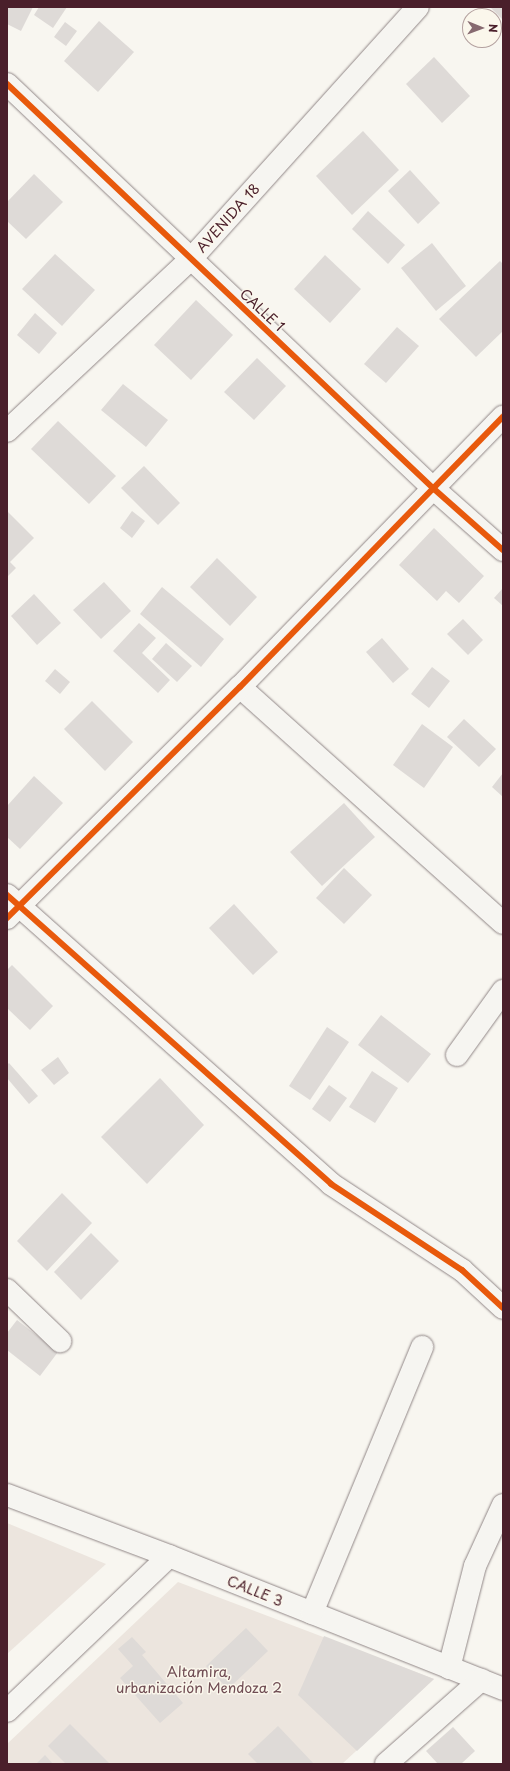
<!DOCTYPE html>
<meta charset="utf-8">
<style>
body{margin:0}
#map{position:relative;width:510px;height:1771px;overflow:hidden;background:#f8f6f0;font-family:"Playpen Sans",sans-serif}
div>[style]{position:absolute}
.green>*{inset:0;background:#ece5de}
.building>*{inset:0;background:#dedad7}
.roads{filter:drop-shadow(0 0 1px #918787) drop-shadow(0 0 1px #918787)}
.minor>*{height:22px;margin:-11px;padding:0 11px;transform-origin:11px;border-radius:11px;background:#f6f5f1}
.cycleway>*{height:6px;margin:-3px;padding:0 3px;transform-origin:3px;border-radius:3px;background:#e8590c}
span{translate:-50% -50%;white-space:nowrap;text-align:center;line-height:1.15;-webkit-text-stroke:3px #fbf7ec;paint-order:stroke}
.street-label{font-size:14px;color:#4a1f2b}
.park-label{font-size:14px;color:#704d54}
.frame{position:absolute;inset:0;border:8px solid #4a1f2b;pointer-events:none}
.north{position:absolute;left:462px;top:8px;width:40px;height:40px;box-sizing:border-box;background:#fbf7ec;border:1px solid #b4a19f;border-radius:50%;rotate:91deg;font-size:11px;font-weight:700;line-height:16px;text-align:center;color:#4a1f2b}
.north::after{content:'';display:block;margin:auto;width:14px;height:18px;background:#876a70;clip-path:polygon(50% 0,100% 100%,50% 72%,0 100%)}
</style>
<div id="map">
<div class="green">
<div style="clip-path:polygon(7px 1523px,106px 1564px,7px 1654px)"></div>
<div style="clip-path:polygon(178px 1582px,434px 1679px,342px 1764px,7px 1764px,7px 1744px)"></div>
</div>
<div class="building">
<div style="clip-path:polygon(7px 7px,33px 7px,21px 31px,7px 24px)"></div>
<div style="clip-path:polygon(39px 7px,67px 7px,53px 28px,34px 15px)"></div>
<div style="clip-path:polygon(490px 7px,503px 7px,503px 20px)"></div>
<div style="clip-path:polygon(99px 21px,134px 52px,98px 92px,64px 61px)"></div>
<div style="clip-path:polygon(65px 22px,77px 31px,66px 46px,54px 37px)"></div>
<div style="clip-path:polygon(434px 57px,470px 96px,442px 123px,406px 84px)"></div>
<div style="clip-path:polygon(363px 131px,399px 170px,352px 215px,316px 176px)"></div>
<div style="clip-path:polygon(410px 170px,440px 203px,418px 224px,388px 191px)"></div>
<div style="clip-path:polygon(34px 174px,63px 202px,26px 239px,7px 221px,7px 202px)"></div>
<div style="clip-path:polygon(368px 211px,405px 245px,388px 264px,352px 229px)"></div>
<div style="clip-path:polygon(432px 243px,466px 286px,436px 311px,401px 268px)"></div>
<div style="clip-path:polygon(55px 254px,95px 290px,62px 326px,22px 289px)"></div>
<div style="clip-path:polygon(325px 255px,361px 289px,330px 323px,294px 289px)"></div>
<div style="clip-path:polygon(500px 261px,503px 264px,503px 331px,476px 357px,439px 319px)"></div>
<div style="clip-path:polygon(196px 300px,233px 335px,191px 380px,154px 345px)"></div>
<div style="clip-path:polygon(35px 313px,57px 333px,39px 354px,17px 335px)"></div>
<div style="clip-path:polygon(397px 327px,419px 346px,386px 383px,364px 364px)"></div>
<div style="clip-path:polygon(257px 358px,286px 386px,254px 420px,224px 392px)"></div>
<div style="clip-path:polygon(123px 384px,168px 420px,146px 447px,101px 410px)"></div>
<div style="clip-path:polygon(58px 421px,116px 476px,89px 504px,31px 449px)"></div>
<div style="clip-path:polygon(144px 466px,180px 503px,158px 525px,121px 488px)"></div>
<div style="clip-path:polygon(7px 511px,34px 538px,10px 562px,16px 568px,7px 577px)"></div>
<div style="clip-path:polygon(132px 511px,145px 521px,132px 538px,120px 528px)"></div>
<div style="clip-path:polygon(434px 528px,484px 576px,459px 603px,446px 591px,437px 601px,399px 565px)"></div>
<div style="clip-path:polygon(217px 558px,257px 597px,230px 626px,190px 587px)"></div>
<div style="clip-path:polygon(104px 582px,131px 611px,101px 639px,73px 610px)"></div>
<div style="clip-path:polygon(162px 587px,224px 639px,201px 667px,140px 614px)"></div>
<div style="clip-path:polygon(503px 588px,503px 606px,494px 598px)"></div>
<div style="clip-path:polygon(34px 594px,61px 623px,37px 645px,11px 616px)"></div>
<div style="clip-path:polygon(463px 619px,483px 640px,468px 655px,447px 634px)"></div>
<div style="clip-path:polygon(139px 623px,156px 638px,142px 653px,170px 680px,158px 693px,113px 651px)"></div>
<div style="clip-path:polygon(382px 638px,409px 669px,393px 683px,366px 652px)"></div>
<div style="clip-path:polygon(166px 643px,192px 666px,177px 682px,152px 659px)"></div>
<div style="clip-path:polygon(432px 667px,450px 681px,429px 708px,411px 694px)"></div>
<div style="clip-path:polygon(55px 669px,70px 682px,60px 694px,45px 681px)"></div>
<div style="clip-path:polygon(92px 701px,133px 742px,105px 771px,64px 729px)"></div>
<div style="clip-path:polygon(464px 719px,496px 749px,479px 767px,447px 737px)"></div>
<div style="clip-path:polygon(422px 724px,453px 747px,424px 788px,393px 765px)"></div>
<div style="clip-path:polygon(503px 773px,503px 797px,492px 787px)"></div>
<div style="clip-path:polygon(34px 776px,63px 803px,20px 849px,7px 837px,7px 806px)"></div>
<div style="clip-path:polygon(344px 803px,375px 837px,322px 886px,290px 852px)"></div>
<div style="clip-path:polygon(344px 868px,372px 895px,344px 924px,316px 898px)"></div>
<div style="clip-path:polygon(234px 904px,278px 952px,253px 975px,209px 928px)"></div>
<div style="clip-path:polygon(12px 965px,53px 1006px,30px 1030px,7px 1008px,7px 970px)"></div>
<div style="clip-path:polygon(381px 1015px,431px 1054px,408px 1083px,358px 1045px)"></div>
<div style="clip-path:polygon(327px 1027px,349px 1042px,310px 1100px,289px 1086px)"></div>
<div style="clip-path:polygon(58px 1057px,69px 1073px,54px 1085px,41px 1070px)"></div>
<div style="clip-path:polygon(9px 1063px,38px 1096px,29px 1104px,7px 1078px,7px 1065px)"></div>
<div style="clip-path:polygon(372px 1071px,398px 1088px,375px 1123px,349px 1107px)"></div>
<div style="clip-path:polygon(160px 1078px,204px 1125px,147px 1184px,101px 1137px)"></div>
<div style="clip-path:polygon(329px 1085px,347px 1098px,330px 1122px,312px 1109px)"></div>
<div style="clip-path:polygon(62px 1193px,92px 1223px,47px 1271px,17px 1241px)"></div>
<div style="clip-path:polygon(91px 1233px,119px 1261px,81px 1300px,54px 1272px)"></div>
<div style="clip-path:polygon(17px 1320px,58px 1352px,40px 1376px,7px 1350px,7px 1333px)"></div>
<div style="clip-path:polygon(246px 1628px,268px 1651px,228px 1689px,206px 1666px)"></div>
<div style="clip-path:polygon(324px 1636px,434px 1679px,357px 1751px,298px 1695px)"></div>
<div style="clip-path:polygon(132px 1637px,146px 1652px,142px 1655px,183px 1703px,160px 1723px,120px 1678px,133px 1666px,118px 1649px)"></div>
<div style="clip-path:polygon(70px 1724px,110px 1764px,66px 1764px,48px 1746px)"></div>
<div style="clip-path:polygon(278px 1726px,314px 1764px,258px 1764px,248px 1754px)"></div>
<div style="clip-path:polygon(453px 1727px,475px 1751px,461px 1764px,438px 1764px,426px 1751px)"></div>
<div style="clip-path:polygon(45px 1755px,53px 1764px,36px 1764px)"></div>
</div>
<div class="roads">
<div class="minor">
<div style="left:7px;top:84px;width:589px;rotate:43.49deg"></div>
<div style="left:434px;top:489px;width:92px;rotate:41.5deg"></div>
<div style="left:7px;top:431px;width:252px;rotate:-43.1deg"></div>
<div style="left:191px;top:259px;width:339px;rotate:-48deg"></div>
<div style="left:240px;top:687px;width:353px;rotate:41.9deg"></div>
<div style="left:7px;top:895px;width:434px;rotate:41.7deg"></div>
<div style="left:331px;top:1184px;width:157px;rotate:33.3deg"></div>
<div style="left:462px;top:1270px;width:56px;rotate:42.8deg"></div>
<div style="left:7px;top:918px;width:328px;rotate:-44.8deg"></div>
<div style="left:240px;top:687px;width:377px;rotate:-45.8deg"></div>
<div style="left:457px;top:1055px;width:79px;rotate:-54.3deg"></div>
<div style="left:7px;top:1290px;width:74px;rotate:43.9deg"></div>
<div style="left:7px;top:1495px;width:173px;rotate:20.6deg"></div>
<div style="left:169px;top:1556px;width:360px;rotate:21.7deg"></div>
<div style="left:312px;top:1613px;width:288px;rotate:-67.5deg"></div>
<div style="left:449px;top:1668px;width:105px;rotate:-75.7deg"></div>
<div style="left:475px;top:1566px;width:67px;rotate:-65.3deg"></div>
<div style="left:7px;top:1711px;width:224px;rotate:-43.7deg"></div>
<div style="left:386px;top:1764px;width:127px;rotate:-41.5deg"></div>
</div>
</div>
<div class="cycleway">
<div style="left:7px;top:84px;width:589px;rotate:43.49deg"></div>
<div style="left:434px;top:489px;width:92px;rotate:41.5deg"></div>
<div style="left:7px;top:895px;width:434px;rotate:41.7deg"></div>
<div style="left:331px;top:1184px;width:157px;rotate:33.3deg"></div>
<div style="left:462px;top:1270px;width:56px;rotate:42.8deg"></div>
<div style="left:7px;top:918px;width:328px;rotate:-44.8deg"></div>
<div style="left:240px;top:687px;width:377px;rotate:-45.8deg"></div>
</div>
<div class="street-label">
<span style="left:228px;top:218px;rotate:-48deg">AVENIDA 18</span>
<span style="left:262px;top:310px;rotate:43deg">CALLE 1</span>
<span style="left:255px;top:1591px;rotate:22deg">CALLE 3</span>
</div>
<div class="park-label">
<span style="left:199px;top:1680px">Altamira,<br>urbanización Mendoza 2</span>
</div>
<div class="frame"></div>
<div class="north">N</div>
</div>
